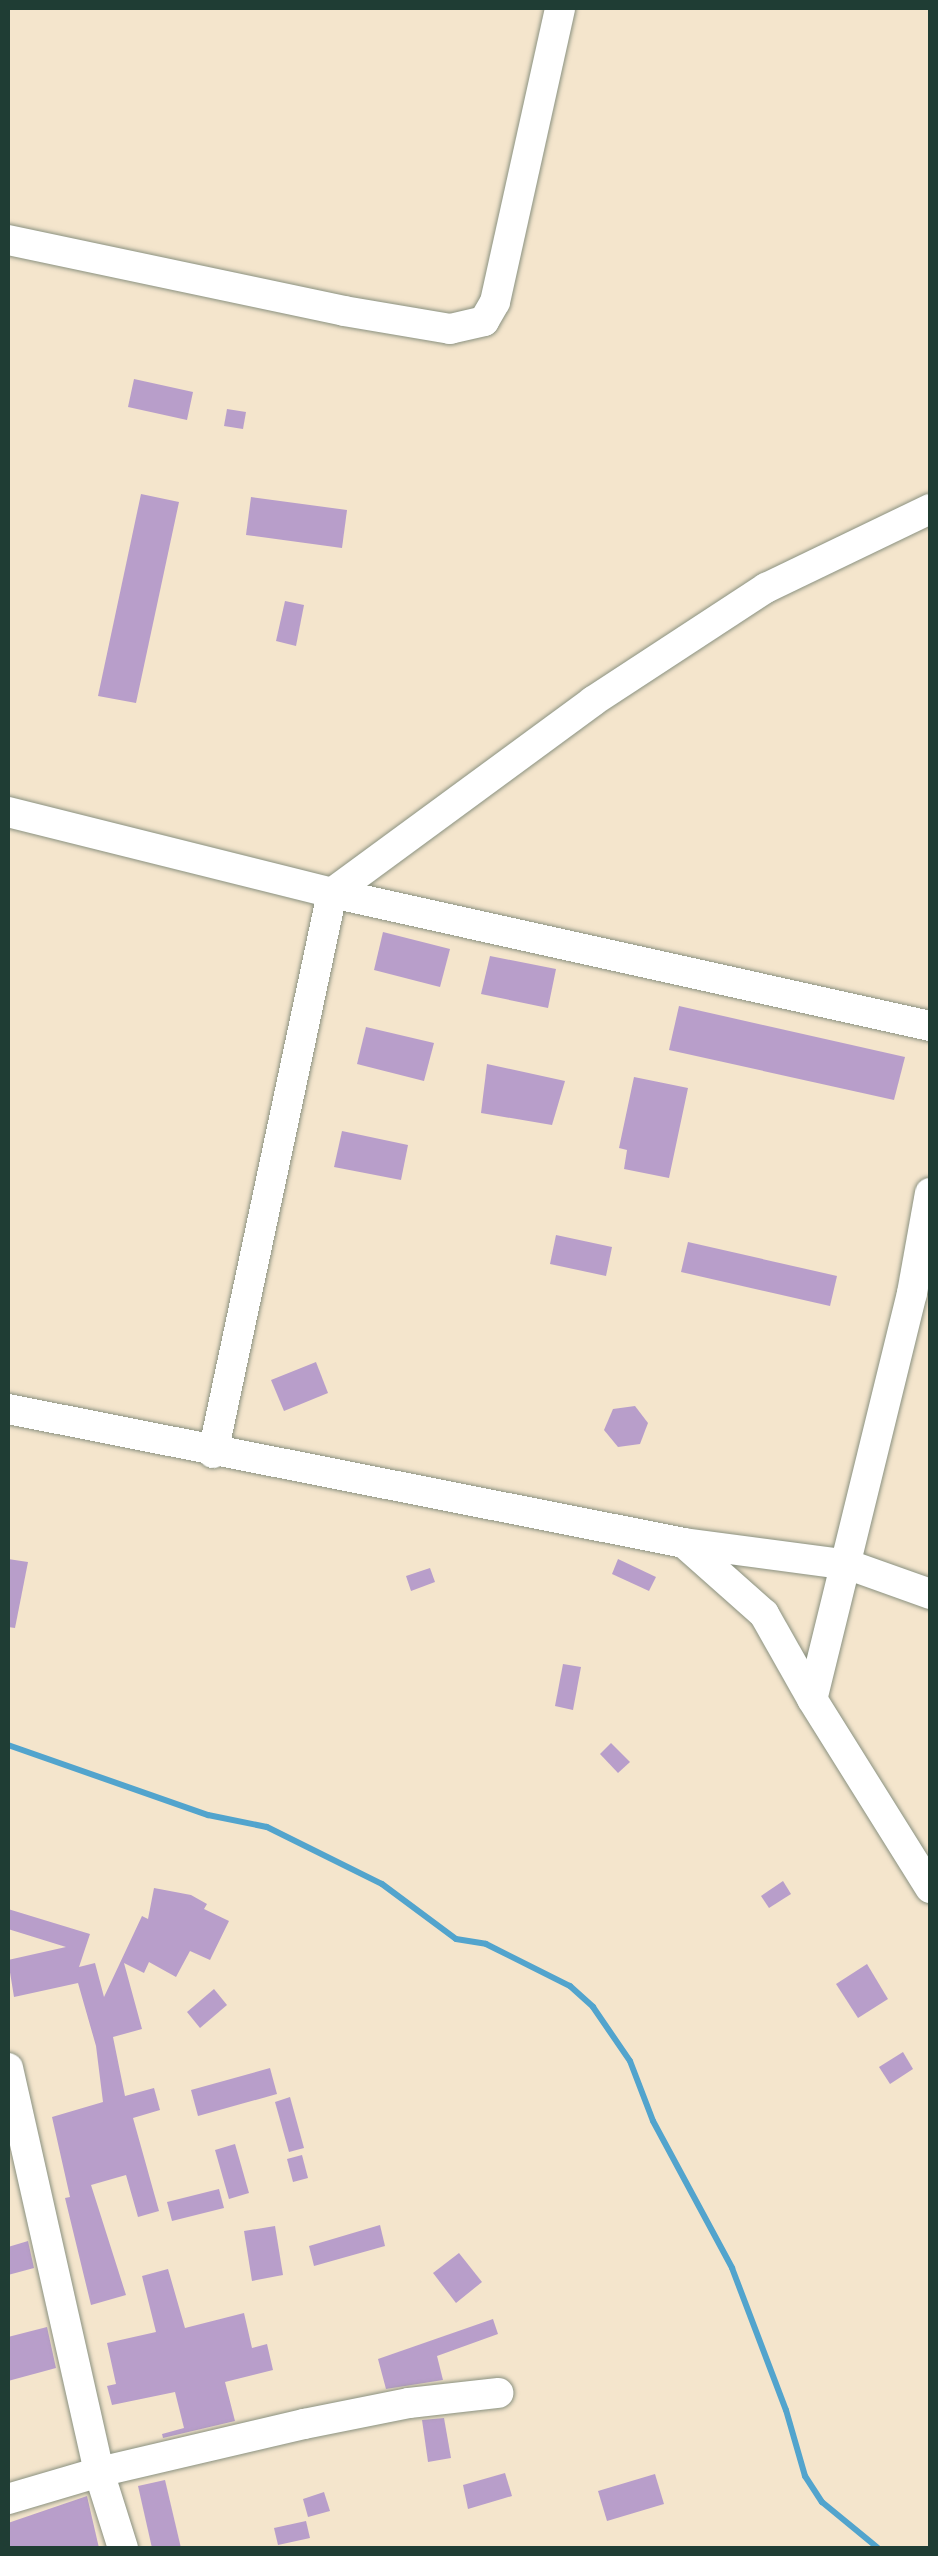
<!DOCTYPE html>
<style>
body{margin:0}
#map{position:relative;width:938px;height:2556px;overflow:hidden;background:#f4e5cc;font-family:Pangolin,sans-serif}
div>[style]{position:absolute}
.stream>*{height:6px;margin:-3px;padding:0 3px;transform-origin:3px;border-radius:3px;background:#52a4cd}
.building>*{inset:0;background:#b89eca}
.roads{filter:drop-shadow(0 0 2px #8a9180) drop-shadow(0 0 2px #8a9180)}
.minor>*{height:30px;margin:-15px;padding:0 15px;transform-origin:15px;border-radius:15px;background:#fff}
span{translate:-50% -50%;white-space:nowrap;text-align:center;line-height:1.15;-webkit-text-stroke:8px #fdfcf7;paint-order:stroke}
.frame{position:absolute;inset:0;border:10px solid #1f3d34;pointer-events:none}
</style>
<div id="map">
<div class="stream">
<div style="left:8px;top:1745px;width:212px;rotate:19.3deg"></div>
<div style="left:208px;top:1815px;width:60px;rotate:11.5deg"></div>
<div style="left:267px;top:1827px;width:128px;rotate:26.4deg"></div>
<div style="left:382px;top:1884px;width:92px;rotate:36.6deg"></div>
<div style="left:456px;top:1939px;width:30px;rotate:9deg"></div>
<div style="left:486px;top:1944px;width:94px;rotate:26.6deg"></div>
<div style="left:570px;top:1986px;width:31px;rotate:42deg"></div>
<div style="left:593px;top:2007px;width:65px;rotate:55.6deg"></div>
<div style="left:630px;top:2061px;width:64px;rotate:69deg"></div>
<div style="left:653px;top:2121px;width:167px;rotate:61.7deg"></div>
<div style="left:732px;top:2268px;width:152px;rotate:69.2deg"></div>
<div style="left:786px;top:2410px;width:69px;rotate:73.9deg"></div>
<div style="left:805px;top:2476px;width:31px;rotate:57deg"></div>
<div style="left:822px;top:2502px;width:72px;rotate:39.4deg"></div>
</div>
<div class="building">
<div style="clip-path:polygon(134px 379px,193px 392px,187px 420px,128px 407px)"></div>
<div style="clip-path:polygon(227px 409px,246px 412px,243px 429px,224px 426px)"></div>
<div style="clip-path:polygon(141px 494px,179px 502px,136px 703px,98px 696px)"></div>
<div style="clip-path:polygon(251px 497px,347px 510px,342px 548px,246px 535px)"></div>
<div style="clip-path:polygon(285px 601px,304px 605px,296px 646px,276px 641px)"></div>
<div style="clip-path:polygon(383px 932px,450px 949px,440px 987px,374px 970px)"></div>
<div style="clip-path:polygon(490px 956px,556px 969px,548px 1008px,481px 994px)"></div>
<div style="clip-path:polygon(679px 1006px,905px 1057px,894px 1100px,669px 1050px)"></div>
<div style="clip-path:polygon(366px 1027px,434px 1043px,424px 1081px,357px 1064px)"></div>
<div style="clip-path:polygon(487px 1064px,565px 1081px,552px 1125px,481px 1113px)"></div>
<div style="clip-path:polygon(634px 1077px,688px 1088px,669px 1178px,624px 1169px,627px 1150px,619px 1148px)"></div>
<div style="clip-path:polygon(342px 1131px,408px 1145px,401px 1180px,334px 1167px)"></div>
<div style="clip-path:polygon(556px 1235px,612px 1247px,606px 1276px,550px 1264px)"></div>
<div style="clip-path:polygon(688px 1242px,837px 1276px,830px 1306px,681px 1272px)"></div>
<div style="clip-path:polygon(316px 1362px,328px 1393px,284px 1411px,271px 1380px)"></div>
<div style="clip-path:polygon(635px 1406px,648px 1423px,640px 1444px,618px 1447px,604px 1430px,613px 1409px)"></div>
<div style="clip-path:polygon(8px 1559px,28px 1562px,15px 1628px,8px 1627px)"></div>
<div style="clip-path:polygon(618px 1559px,656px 1577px,649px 1591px,612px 1574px)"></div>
<div style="clip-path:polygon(430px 1568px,435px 1582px,411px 1591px,406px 1576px)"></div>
<div style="clip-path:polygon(563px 1664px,581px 1667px,573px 1710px,555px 1706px)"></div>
<div style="clip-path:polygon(611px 1743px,630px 1762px,618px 1773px,600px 1754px)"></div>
<div style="clip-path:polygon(783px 1881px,791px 1894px,769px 1908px,761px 1896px)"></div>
<div style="clip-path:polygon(154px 1888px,191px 1895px,207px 1904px,204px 1909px,229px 1921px,210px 1960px,190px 1951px,176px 1977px,149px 1962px,144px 1973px,124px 1963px,142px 2029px,113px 2037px,125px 2096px,154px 2088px,160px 2110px,133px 2118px,159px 2211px,138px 2217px,126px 2175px,91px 2185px,126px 2295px,91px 2305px,65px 2198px,70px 2197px,52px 2117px,103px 2102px,96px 2046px,78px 1983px,14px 1997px,8px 1960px,66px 1947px,8px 1929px,8px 1909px,90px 1934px,79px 1967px,95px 1963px,104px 1997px,142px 1916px,148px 1919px)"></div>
<div style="clip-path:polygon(867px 1964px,888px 1999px,858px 2018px,836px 1984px)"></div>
<div style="clip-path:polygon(214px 1989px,227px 2005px,200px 2028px,187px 2012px)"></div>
<div style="clip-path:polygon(903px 2052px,913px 2069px,890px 2084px,879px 2067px)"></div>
<div style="clip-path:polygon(270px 2068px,277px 2094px,198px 2116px,191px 2090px)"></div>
<div style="clip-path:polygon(290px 2097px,304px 2148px,289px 2152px,275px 2102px)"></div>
<div style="clip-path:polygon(235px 2144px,249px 2193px,229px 2199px,215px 2150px)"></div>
<div style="clip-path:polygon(302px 2155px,308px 2178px,293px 2182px,287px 2159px)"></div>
<div style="clip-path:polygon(219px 2189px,224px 2208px,172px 2221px,167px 2202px)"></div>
<div style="clip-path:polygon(380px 2225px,385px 2246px,314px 2266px,309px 2246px)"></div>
<div style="clip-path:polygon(275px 2226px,283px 2275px,252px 2281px,244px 2231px)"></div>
<div style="clip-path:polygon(28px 2241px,34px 2268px,8px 2275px,8px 2247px)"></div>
<div style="clip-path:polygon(459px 2253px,482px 2282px,456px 2303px,433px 2273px)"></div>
<div style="clip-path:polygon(168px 2269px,185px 2328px,244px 2313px,252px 2348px,267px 2344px,273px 2370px,225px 2382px,235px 2421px,163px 2438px,162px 2434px,184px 2428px,175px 2392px,112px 2405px,107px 2386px,116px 2384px,107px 2343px,156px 2332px,142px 2276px)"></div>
<div style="clip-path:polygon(493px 2319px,498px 2334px,437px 2356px,443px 2380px,386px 2389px,378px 2359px)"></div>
<div style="clip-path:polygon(47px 2327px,56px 2368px,8px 2381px,8px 2337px)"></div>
<div style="clip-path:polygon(444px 2418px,451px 2458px,428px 2462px,422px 2420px)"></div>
<div style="clip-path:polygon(505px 2473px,512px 2496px,468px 2509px,463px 2485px)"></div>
<div style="clip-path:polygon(655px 2474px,664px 2504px,607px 2521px,598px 2491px)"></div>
<div style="clip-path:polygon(165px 2480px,181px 2548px,152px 2548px,138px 2486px)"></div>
<div style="clip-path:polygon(324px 2492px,330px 2511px,308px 2517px,303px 2499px)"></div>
<div style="clip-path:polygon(87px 2496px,99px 2548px,8px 2548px,8px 2523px)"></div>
<div style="clip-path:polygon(306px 2521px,310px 2538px,278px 2545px,274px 2528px)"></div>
</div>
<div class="roads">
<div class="minor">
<div style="left:8px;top:240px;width:343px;rotate:11.9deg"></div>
<div style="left:344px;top:311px;width:108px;rotate:9.6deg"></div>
<div style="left:450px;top:329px;width:35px;rotate:-13deg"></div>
<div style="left:484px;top:321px;width:22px;rotate:-60deg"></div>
<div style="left:495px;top:302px;width:301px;rotate:-77.5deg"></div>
<div style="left:8px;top:812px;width:334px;rotate:14deg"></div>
<div style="left:332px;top:893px;width:613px;rotate:12.54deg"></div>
<div style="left:930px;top:1193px;width:102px;rotate:100.2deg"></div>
<div style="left:912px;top:1293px;width:418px;rotate:103.8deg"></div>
<div style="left:812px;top:1699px;width:223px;rotate:58deg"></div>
<div style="left:8px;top:1409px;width:689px;rotate:11.21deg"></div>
<div style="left:684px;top:1543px;width:166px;rotate:7.6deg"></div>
<div style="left:849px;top:1565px;width:86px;rotate:19.7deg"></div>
<div style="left:213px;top:1453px;width:573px;rotate:-78deg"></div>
<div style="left:332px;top:893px;width:324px;rotate:-36.3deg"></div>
<div style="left:593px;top:701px;width:207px;rotate:-33.2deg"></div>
<div style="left:766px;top:588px;width:182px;rotate:-25.7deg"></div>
<div style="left:684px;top:1543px;width:107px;rotate:41.6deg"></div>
<div style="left:764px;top:1614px;width:98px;rotate:60.5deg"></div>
<div style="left:8px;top:2068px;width:414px;rotate:77.3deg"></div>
<div style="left:99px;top:2472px;width:80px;rotate:72.5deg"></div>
<div style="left:8px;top:2499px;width:95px;rotate:-16.5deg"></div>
<div style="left:99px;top:2472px;width:211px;rotate:-13.2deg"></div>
<div style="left:304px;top:2424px;width:107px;rotate:-11.3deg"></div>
<div style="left:409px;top:2403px;width:90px;rotate:-6.4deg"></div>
</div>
</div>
<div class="frame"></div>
</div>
